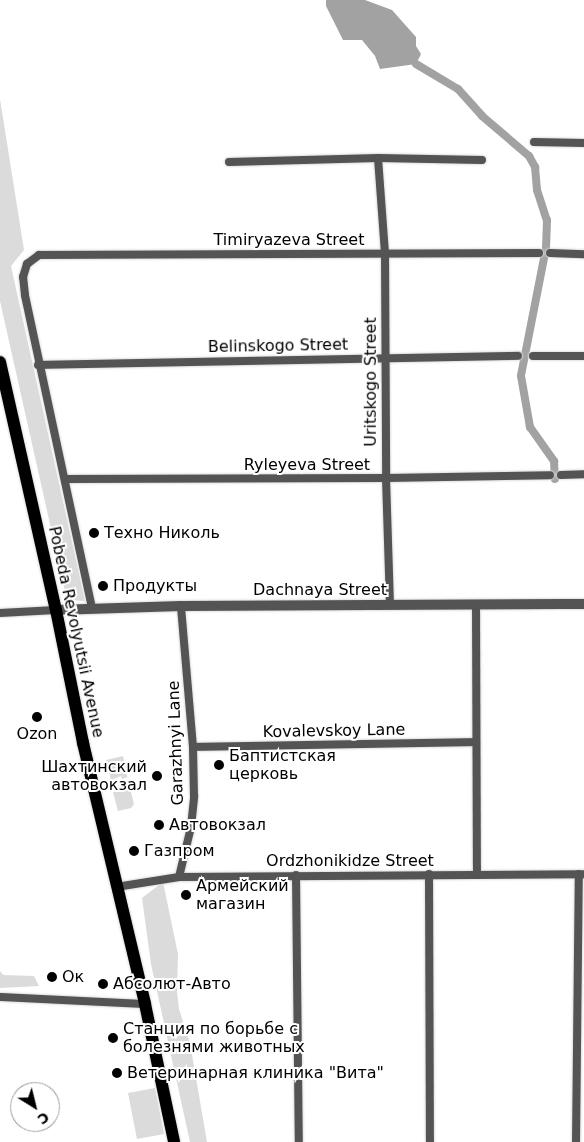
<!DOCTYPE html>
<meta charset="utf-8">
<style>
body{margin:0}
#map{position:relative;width:584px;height:1142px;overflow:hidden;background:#fff;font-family:"DejaVu Sans",sans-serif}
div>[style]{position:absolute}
.green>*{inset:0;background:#dbdbdb}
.water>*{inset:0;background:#a2a2a2}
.canal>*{height:8px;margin:-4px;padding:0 4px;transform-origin:4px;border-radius:4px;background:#a2a2a2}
.roads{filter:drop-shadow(0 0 1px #dbdbdb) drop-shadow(0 0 1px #dbdbdb)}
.minor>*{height:8px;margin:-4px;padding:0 4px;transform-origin:4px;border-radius:4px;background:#545454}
.tertiary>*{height:10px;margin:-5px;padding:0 5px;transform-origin:5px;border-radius:5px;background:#545454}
.primary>*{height:12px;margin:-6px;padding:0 6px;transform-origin:6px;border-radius:6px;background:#000}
.dots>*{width:14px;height:14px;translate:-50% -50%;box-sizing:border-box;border:2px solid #fff;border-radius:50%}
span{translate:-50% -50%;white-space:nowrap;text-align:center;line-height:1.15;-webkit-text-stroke:4px #fff;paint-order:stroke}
.street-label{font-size:16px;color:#000}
.poi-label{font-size:16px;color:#000}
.left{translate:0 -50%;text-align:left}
.right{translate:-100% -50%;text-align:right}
.north{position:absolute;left:10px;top:1082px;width:50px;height:50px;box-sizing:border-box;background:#fff;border:1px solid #999;border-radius:50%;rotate:144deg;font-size:14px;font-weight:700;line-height:20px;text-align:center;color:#000}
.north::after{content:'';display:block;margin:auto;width:18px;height:22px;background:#000;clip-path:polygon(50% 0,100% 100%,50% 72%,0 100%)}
</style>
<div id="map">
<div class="green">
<div style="clip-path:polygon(0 99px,24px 250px,11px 266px,85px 601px,67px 600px,0 301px)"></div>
<div style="clip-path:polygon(123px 756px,128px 777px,122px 779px,121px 776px,111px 780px,106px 760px)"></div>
<div style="clip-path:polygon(130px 788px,134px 804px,131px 808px,118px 811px,113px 792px)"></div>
<div style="clip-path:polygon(163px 882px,178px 954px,177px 992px,179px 1009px,190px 1043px,207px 1142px,190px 1142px,151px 964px,142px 898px)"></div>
<div style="clip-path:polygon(0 971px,3px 975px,34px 976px,39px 986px,0 988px)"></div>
<div style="clip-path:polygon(155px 1088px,164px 1134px,137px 1139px,128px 1093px)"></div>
</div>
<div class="water">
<div style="clip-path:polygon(326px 0,365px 0,392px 10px,416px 37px,416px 46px,421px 54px,416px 64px,380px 69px,375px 56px,362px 40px,343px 40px,326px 6px)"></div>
</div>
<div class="canal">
<div style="left:416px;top:64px;width:49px;rotate:30.8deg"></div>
<div style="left:458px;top:89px;width:36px;rotate:48deg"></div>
<div style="left:482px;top:116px;width:62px;rotate:40.4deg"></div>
<div style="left:529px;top:156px;width:13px;rotate:61deg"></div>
<div style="left:535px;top:167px;width:23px;rotate:85deg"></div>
<div style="left:537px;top:190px;width:32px;rotate:72deg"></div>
<div style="left:547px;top:220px;width:28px;rotate:92deg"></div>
<div style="left:546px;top:248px;width:130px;rotate:101.1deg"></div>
<div style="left:521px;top:376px;width:52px;rotate:80deg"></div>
<div style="left:530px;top:427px;width:42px;rotate:54.8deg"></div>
<div style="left:554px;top:461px;width:18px;rotate:87deg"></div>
</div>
<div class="roads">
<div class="minor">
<div style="left:534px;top:142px;width:50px;rotate:1.1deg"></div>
<div style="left:378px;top:158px;width:95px;rotate:85.8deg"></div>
<div style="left:385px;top:253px;width:225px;rotate:89.7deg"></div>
<div style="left:386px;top:478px;width:127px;rotate:88.2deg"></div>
<div style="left:229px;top:162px;width:149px;rotate:-1.5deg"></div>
<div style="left:378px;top:158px;width:104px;rotate:1.1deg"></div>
<div style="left:550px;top:253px;width:34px;rotate:2deg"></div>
<div style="left:533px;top:356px;width:51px"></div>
<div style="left:38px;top:365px;width:480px;rotate:-1.1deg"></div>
<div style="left:561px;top:475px;width:23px;rotate:-2deg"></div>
<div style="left:65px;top:479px;width:321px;rotate:-0.2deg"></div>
<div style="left:386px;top:478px;width:164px;rotate:-1deg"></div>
<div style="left:476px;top:604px;width:270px;rotate:89.8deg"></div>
<div style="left:92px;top:608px;width:320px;rotate:-102.1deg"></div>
<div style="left:25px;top:295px;width:18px;rotate:-96deg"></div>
<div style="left:23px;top:277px;width:14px;rotate:-73deg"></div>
<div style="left:27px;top:264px;width:15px;rotate:-37deg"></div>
<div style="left:39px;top:255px;width:500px;rotate:-0.23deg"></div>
<div style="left:0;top:613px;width:56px;rotate:-3.1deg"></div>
<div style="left:193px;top:747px;width:283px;rotate:-1deg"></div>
<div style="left:429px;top:874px;width:268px;rotate:89.8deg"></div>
<div style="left:296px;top:875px;width:267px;rotate:89.4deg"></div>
<div style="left:179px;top:877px;width:51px;rotate:-76.5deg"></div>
<div style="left:191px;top:827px;width:31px;rotate:-84deg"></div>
<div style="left:194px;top:796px;width:49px;rotate:-91.2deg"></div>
<div style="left:193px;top:747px;width:142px;rotate:-94.9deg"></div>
<div style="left:116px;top:887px;width:64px;rotate:-9deg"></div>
<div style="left:179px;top:877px;width:405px;rotate:-0.4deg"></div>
<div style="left:0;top:997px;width:145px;rotate:2.8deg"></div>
<div style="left:576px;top:1142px;width:268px;rotate:-89.4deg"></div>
</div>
<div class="tertiary">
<div style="left:56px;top:610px;width:125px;rotate:-1.8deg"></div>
<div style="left:181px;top:606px;width:403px;rotate:-0.3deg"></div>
</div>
<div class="primary">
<div style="left:0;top:362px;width:254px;rotate:77.3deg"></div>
<div style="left:56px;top:610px;width:136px;rotate:78.5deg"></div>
<div style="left:83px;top:743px;width:268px;rotate:76.6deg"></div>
<div style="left:145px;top:1004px;width:141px;rotate:78.1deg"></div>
</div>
</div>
<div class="dots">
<div style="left:94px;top:533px;background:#000"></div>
<div style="left:103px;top:586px;background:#000"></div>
<div style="left:37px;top:717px;background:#000"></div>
<div style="left:219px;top:765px;background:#000"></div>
<div style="left:157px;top:776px;background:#000"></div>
<div style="left:159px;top:825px;background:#000"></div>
<div style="left:134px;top:851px;background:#000"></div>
<div style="left:186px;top:895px;background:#000"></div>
<div style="left:52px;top:977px;background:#000"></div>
<div style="left:103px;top:984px;background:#000"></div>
<div style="left:113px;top:1038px;background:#000"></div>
<div style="left:117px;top:1073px;background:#000"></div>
</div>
<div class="street-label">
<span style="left:289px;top:240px">Timiryazeva Street</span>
<span style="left:278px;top:346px;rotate:-1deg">Belinskogo Street</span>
<span style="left:371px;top:382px;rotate:-90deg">Uritskogo Street</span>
<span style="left:307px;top:465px">Ryleyeva Street</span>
<span style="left:320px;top:590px">Dachnaya Street</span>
<span style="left:76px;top:632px;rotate:78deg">Pobeda Revolyutsii Avenue</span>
<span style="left:334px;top:731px;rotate:-1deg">Kovalevskoy Lane</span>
<span style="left:176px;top:743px;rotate:-92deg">Garazhnyi Lane</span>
<span style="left:350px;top:861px">Ordzhonikidze Street</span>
</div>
<div class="poi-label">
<span class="left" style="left:104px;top:533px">Техно Николь</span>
<span class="left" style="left:113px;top:586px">Продукты</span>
<span style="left:37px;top:734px">Ozon</span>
<span class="left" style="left:229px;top:765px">Баптистская<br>церковь</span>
<span class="right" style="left:147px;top:776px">Шахтинский<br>автовокзал</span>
<span class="left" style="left:169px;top:825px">Автовокзал</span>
<span class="left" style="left:144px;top:851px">Газпром</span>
<span class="left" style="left:196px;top:895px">Армейский<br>магазин</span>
<span class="left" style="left:62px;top:977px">Ок</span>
<span class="left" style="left:113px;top:984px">Абсолют-Авто</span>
<span class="left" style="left:123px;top:1038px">Станция по борьбе с<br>болезнями животных</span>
<span class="left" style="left:127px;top:1073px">Ветеринарная клиника "Вита"</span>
</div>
<div class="north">С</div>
</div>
